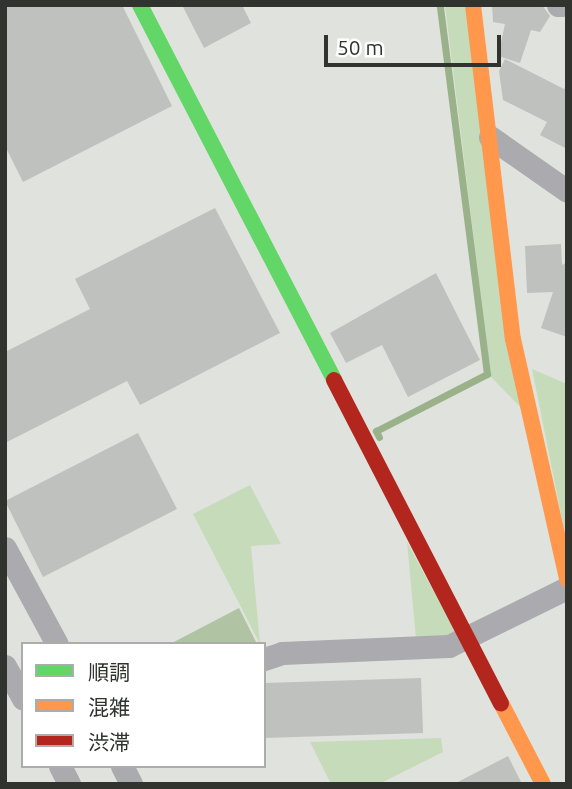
<!DOCTYPE html>
<meta charset="utf-8">
<style>
body{margin:0}
#map{position:relative;width:572px;height:789px;overflow:hidden;background:#e0e3dd;font-family:Ubuntu,"Noto Sans JP",sans-serif}
div>[style]{position:absolute}
.green>*{inset:0;background:#c6dbb9}
.forest>*{inset:0;background:#b0c4a3}
.stream>*{height:7px;margin:-3.5px;padding:0 3.5px;transform-origin:3.5px;border-radius:3.5px;background:#9ab28a}
.building>*{inset:0;background:#bec1bd}
.street>*{height:23px;margin:-11.5px;padding:0 11.5px;transform-origin:11.5px;border-radius:11.5px;background:#aaaaaf}
.fast>*{height:16px;margin:-8px;padding:0 8px;transform-origin:8px;border-radius:8px;background:#63d668}
.slow>*{height:16px;margin:-8px;padding:0 8px;transform-origin:8px;border-radius:8px;background:#ff974d}
.jam>*{height:16px;margin:-8px;padding:0 8px;transform-origin:8px;border-radius:8px;background:#b3261e}
span{translate:-50% -50%;white-space:nowrap;text-align:center;line-height:1.15;-webkit-text-stroke:7px #fff;paint-order:stroke}
.frame{position:absolute;inset:0;border:7px solid #30332e;pointer-events:none}
.legend{position:absolute;left:21px;top:642px;width:245px;height:126px;box-sizing:border-box;background:#fff;border:2px solid #acadab;margin:0;padding:9px 12px;list-style:none;font-size:21px;color:#30332e}
.legend li{display:flex;align-items:center;gap:14px;height:35px}
.legend b{width:35px;border:2px solid #acadab}
.scale{position:absolute;left:324px;top:35px;width:177px;height:32px;box-sizing:border-box;border:4px solid #30332e;border-top:0;padding-left:9px;font-size:21px;line-height:24px;white-space:nowrap;color:#30332e;-webkit-text-stroke:5px #fff;paint-order:stroke}
</style>
<div id="map">
<div class="green">
<div style="clip-path:polygon(445px 5px,466px 5px,526px 413px,491px 377px)"></div>
<div style="clip-path:polygon(532px 369px,567px 384px,567px 544px)"></div>
<div style="clip-path:polygon(250px 485px,281px 544px,251px 546px,260px 644px,193px 514px)"></div>
<div style="clip-path:polygon(407px 542px,457px 635px,416px 639px)"></div>
<div style="clip-path:polygon(441px 738px,443px 752px,379px 784px,331px 784px,310px 742px)"></div>
</div>
<div class="forest">
<div style="clip-path:polygon(239px 608px,257px 644px,170px 644px)"></div>
</div>
<div class="stream">
<div style="left:379px;top:437px;width:7px;rotate:-117deg"></div>
<div style="left:376px;top:431px;width:125px;rotate:-27.2deg"></div>
<div style="left:487px;top:374px;width:372px;rotate:-97.3deg"></div>
</div>
<div class="building">
<div style="clip-path:polygon(5px 5px,122px 5px,172px 106px,23px 182px,5px 146px)"></div>
<div style="clip-path:polygon(182px 5px,242px 5px,251px 23px,204px 48px)"></div>
<div style="clip-path:polygon(492px 5px,542px 5px,550px 16px,540px 32px,531px 30px,520px 63px,498px 56px,505px 24px,493px 22px)"></div>
<div style="clip-path:polygon(505px 59px,564px 89px,567px 84px,567px 149px,540px 135px,547px 122px,503px 100px,499px 71px)"></div>
<div style="clip-path:polygon(215px 208px,280px 333px,140px 405px,127px 381px,5px 443px,5px 352px,90px 309px,75px 279px)"></div>
<div style="clip-path:polygon(561px 244px,562px 265px,567px 262px,567px 337px,541px 328px,553px 292px,527px 293px,525px 246px)"></div>
<div style="clip-path:polygon(436px 273px,480px 360px,408px 397px,382px 345px,346px 363px,330px 333px)"></div>
<div style="clip-path:polygon(138px 433px,177px 509px,43px 577px,5px 501px)"></div>
<div style="clip-path:polygon(421px 678px,423px 733px,264px 738px,264px 683px)"></div>
<div style="clip-path:polygon(508px 756px,522px 784px,454px 784px)"></div>
</div>
<div class="street">
<div style="left:558px;top:5px;width:3px"></div>
<div style="left:490px;top:137px;width:94px;rotate:35deg"></div>
<div style="left:5px;top:548px;width:109px;rotate:61.6deg"></div>
<div style="left:264px;top:659px;width:19px;rotate:-18deg"></div>
<div style="left:282px;top:653px;width:167px;rotate:-2.4deg"></div>
<div style="left:449px;top:646px;width:131px;rotate:-26.2deg"></div>
<div style="left:5px;top:666px;width:37px;rotate:61deg"></div>
<div style="left:60px;top:766px;width:20px;rotate:63deg"></div>
<div style="left:122px;top:766px;width:20px;rotate:63deg"></div>
</div>
<div class="fast">
<div style="left:140px;top:5px;width:422px;rotate:62.6deg"></div>
</div>
<div class="slow">
<div style="left:473px;top:5px;width:336px;rotate:83.2deg"></div>
<div style="left:513px;top:339px;width:246px;rotate:77.3deg"></div>
<div style="left:501px;top:703px;width:91px;rotate:62.6deg"></div>
</div>
<div class="jam">
<div style="left:334px;top:380px;width:364px;rotate:62.7deg"></div>
</div>
<div class="frame"></div>
<ul class="legend">
<li><b style="height:9px;background:#63d668"></b>順調</li>
<li><b style="height:9px;background:#ff974d"></b>混雑</li>
<li><b style="height:9px;background:#b3261e"></b>渋滞</li>
</ul>
<div class="scale">50 m</div>
</div>
